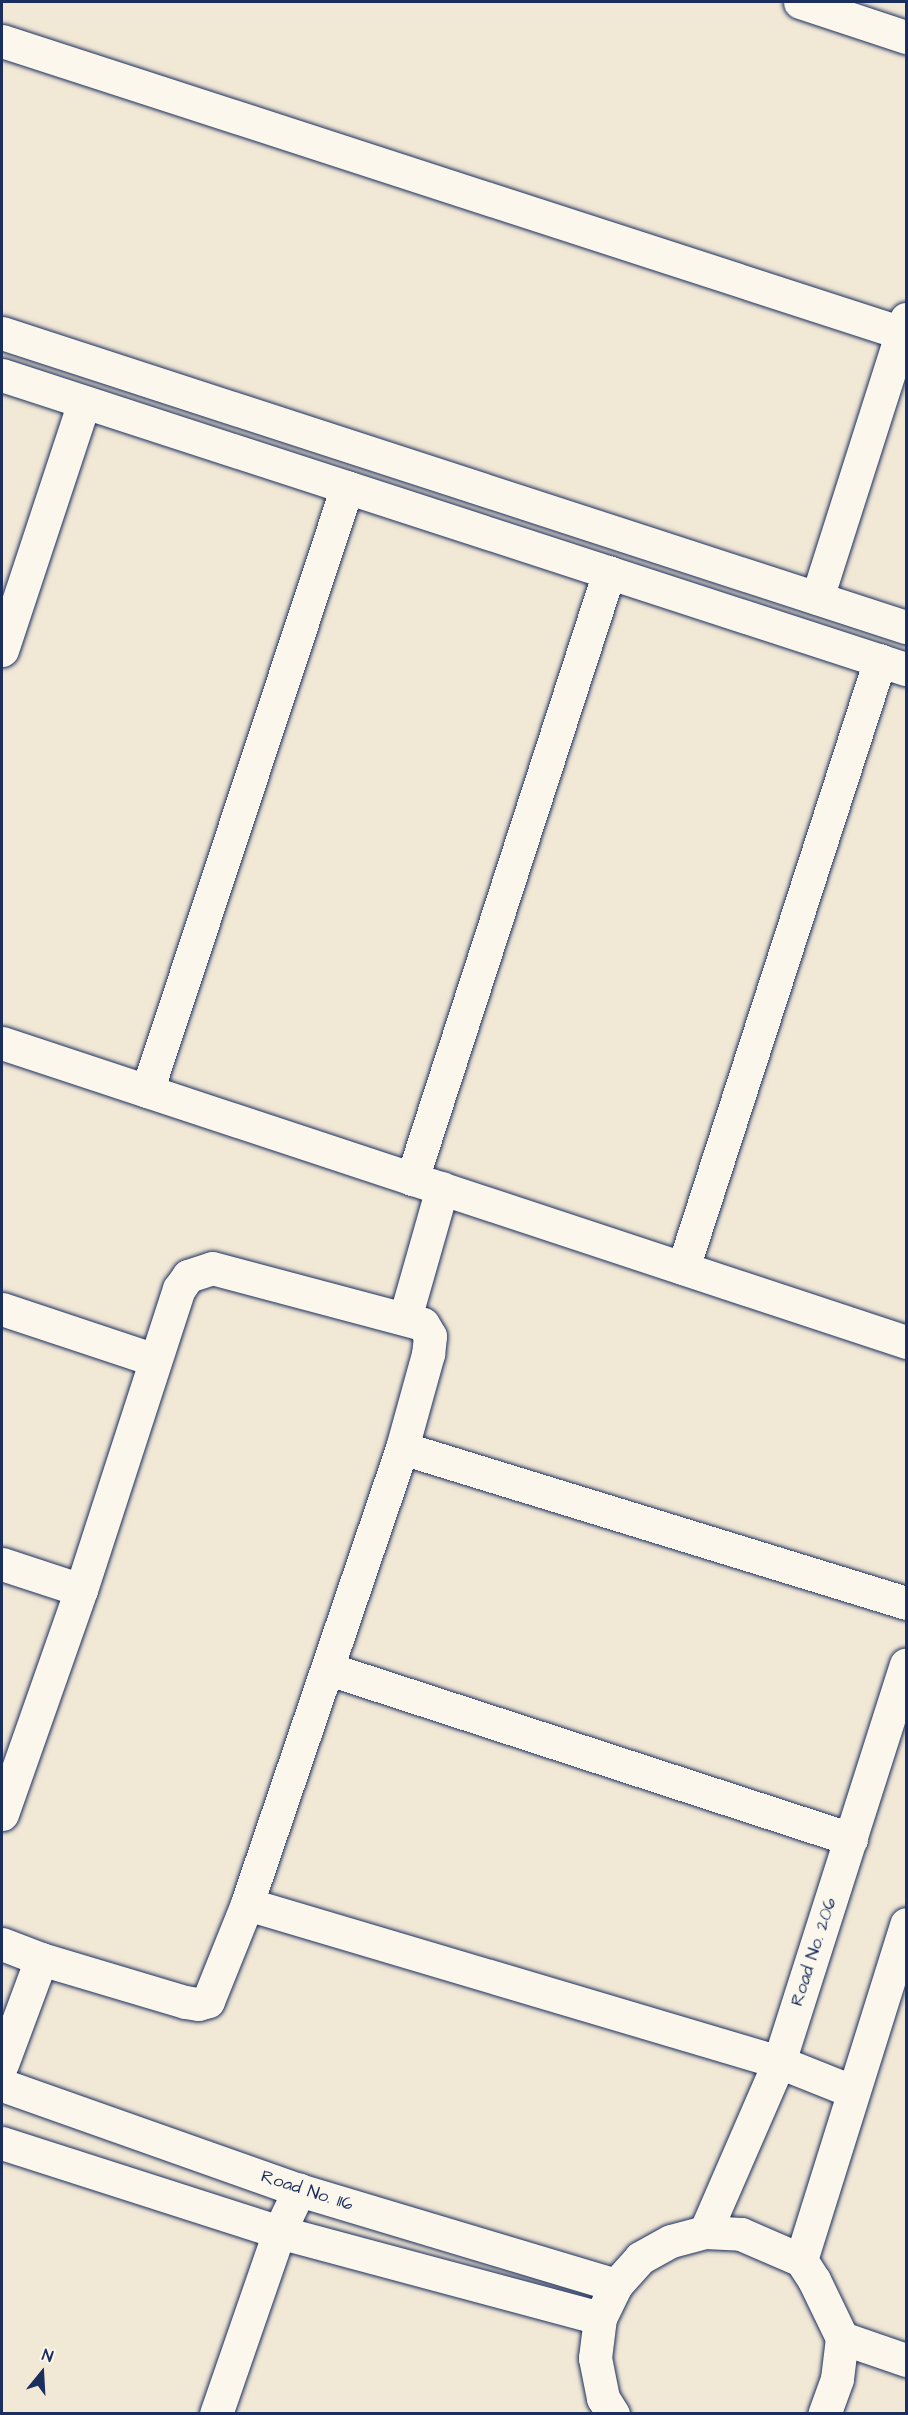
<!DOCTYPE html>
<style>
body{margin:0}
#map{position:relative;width:908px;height:2415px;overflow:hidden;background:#f2e8d6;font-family:"Architects Daughter",sans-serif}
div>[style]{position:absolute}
.roads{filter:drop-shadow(0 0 2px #1b2f5e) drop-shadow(0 0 2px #1b2f5e)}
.minor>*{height:33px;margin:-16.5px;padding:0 16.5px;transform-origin:16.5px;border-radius:16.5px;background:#fbf7ec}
.tertiary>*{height:33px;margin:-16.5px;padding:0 16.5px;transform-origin:16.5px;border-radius:16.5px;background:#fbf7ec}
span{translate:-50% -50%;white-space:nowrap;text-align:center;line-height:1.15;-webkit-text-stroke:4.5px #fbf7ec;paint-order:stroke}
.street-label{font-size:18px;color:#1b2f5e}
.frame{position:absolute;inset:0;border:3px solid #1b2f5e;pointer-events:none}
.north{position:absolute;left:12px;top:2343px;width:60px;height:60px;-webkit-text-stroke:4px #fbf7ec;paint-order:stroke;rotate:18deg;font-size:16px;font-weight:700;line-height:24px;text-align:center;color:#1b2f5e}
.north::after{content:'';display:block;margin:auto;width:21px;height:27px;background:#1b2f5e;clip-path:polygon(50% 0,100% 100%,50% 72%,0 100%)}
</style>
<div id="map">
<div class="roads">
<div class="minor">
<div style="left:800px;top:2px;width:112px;rotate:18.3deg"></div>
<div style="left:2px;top:41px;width:946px;rotate:17.98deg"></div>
<div style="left:2px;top:333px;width:951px;rotate:18.02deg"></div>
<div style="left:2px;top:375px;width:951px;rotate:18.02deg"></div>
<div style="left:817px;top:598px;width:293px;rotate:-72.3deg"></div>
<div style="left:2px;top:650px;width:261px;rotate:-71.7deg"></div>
<div style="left:2px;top:1043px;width:952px;rotate:18.3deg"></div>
<div style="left:147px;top:1091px;width:636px;rotate:-71.68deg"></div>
<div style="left:412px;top:1179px;width:638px;rotate:-72.02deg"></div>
<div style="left:683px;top:1268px;width:639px;rotate:-72.05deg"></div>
<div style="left:2px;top:1309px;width:161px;rotate:18.4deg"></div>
<div style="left:405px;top:1318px;width:135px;rotate:-74.1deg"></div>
<div style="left:402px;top:1448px;width:527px;rotate:17.09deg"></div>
<div style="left:2px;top:1564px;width:83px;rotate:18.2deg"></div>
<div style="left:329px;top:1669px;width:549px;rotate:18.04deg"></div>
<div style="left:2px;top:1814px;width:238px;rotate:-70.6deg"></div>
<div style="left:81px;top:1590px;width:317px;rotate:-72deg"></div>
<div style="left:179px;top:1289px;width:16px;rotate:-55deg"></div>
<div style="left:188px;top:1276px;width:25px;rotate:-18deg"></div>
<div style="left:212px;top:1268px;width:218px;rotate:14.9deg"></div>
<div style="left:423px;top:1324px;width:14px;rotate:60deg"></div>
<div style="left:430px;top:1336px;width:18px;rotate:96deg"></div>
<div style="left:428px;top:1354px;width:98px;rotate:105.5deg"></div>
<div style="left:402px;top:1448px;width:482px;rotate:108.8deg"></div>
<div style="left:247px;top:1904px;width:105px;rotate:111.9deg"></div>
<div style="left:208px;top:2001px;width:10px;rotate:163deg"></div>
<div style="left:198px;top:2004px;width:13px;rotate:-171deg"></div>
<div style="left:185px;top:2002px;width:150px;rotate:-163.4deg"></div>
<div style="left:41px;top:1959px;width:42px;rotate:-159deg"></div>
<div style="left:247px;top:1904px;width:555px;rotate:16.54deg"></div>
<div style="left:779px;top:2062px;width:79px;rotate:21.7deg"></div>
<div style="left:2px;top:2064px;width:112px;rotate:-69.6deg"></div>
<div style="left:216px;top:2414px;width:193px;rotate:-70.9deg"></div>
<div style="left:279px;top:2232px;width:47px;rotate:-64.5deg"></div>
</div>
<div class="tertiary">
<div style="left:2px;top:2085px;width:315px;rotate:19.5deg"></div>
<div style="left:299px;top:2190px;width:331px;rotate:16.7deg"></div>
<div style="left:2px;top:2143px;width:291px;rotate:17.8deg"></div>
<div style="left:279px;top:2232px;width:332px;rotate:15deg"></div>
<div style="left:705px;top:2232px;width:185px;rotate:-66.5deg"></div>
<div style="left:779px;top:2062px;width:417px;rotate:-72.3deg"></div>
<div style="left:801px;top:2260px;width:352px;rotate:-72.6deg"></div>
<div style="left:842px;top:2338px;width:68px;rotate:19deg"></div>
<div style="left:613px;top:2414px;width:19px;rotate:-122deg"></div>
<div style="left:603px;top:2398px;width:41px;rotate:-101.3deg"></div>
<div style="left:595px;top:2358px;width:40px;rotate:-82.9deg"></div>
<div style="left:600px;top:2318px;width:37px;rotate:-64deg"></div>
<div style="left:616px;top:2285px;width:36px;rotate:-48deg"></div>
<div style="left:640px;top:2258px;width:35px;rotate:-29deg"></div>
<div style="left:671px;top:2241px;width:35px;rotate:-15deg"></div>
<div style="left:705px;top:2232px;width:36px;rotate:3deg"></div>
<div style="left:741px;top:2234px;width:65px;rotate:23.4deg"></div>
<div style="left:801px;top:2260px;width:24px;rotate:57deg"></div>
<div style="left:814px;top:2280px;width:64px;rotate:64.2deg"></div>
<div style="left:842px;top:2338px;width:41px;rotate:97deg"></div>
<div style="left:837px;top:2379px;width:37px;rotate:110deg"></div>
</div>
</div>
<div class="street-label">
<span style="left:814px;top:1952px;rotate:-72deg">Road No. 206</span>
<span style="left:307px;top:2191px;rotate:18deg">Road No. 116</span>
</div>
<div class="frame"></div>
<div class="north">N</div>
</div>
